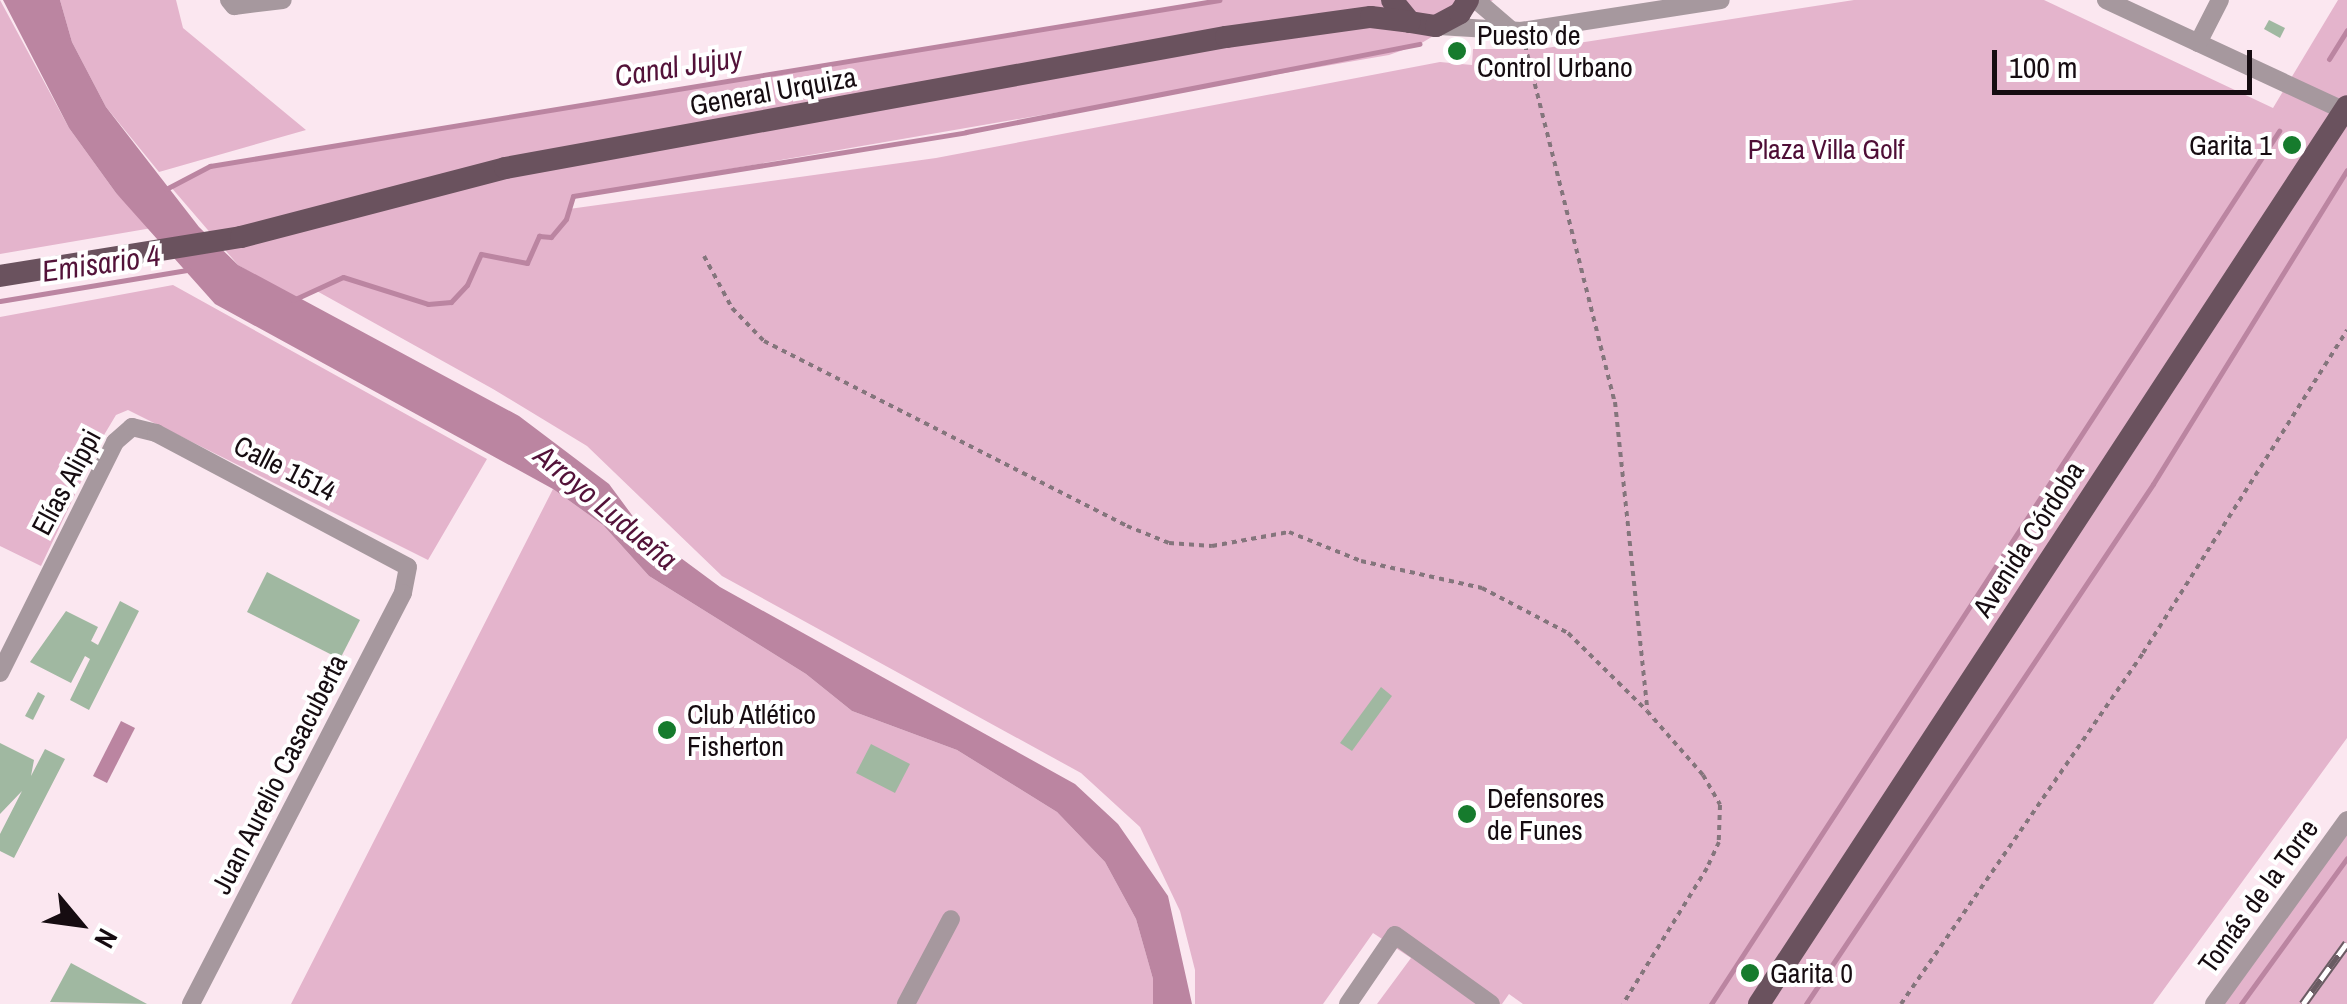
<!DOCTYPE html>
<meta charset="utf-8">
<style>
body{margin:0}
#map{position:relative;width:2347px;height:1004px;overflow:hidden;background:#fbe7f0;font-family:"Archivo Narrow",sans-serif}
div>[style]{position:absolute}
.green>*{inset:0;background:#e4b4cc}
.water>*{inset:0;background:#bb85a1}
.stream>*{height:5px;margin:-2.5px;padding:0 2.5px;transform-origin:2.5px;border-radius:2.5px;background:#bb85a1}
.building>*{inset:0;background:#a0b8a1}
.path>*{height:4px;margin-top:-2px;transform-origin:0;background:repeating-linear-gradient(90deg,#84757c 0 5px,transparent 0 10px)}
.minor>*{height:18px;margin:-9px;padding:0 9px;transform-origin:9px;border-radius:9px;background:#a6989e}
.major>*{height:22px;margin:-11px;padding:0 11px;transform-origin:11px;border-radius:11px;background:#6a525e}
.rail>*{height:9px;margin-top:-4.5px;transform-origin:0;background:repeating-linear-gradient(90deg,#fff 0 15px,#6a5c63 0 30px);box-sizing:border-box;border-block:2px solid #6a5c63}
.dots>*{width:28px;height:28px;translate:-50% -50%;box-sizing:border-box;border:5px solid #fff;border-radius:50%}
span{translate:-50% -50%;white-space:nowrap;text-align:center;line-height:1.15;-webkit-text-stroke:8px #fff;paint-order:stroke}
.poi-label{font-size:28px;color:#160c11}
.left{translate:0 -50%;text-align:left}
.right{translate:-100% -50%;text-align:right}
.street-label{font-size:28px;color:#160c11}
.park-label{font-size:28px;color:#4f0e36}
.water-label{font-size:30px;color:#531239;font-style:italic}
.north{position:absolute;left:30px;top:874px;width:100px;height:100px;-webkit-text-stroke:8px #fff;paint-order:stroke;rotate:119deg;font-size:28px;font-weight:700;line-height:40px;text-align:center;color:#160c11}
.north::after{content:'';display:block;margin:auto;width:35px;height:45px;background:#160c11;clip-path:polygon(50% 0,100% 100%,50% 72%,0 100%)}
.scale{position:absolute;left:1992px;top:50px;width:260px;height:45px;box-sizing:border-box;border:5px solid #160c11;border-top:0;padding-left:12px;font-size:30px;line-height:35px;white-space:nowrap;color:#160c11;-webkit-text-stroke:8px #fff;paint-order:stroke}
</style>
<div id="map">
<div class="green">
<div style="clip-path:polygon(0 0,69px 128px,116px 193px,152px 228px,0 254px)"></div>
<div style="clip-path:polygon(60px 0,176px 0,183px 28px,306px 130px,159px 172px,106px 107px,72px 42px)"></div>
<div style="clip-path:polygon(1219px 0,1493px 0,1420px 44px,1389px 55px,573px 196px,569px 209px,936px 158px,1440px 62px,1472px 65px,1473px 49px,1540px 49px,1854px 0,2044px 0,2273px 108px,2338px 0,2347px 0,2347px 738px,2153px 1004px,1523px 1004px,1509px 994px,1502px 1004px,1377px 1004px,1411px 958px,1373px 933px,1323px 1004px,1195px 1004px,1195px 970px,1180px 911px,1140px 827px,1081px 773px,722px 576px,587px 446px,493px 389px,315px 290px,295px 299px,238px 265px,170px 186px,210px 166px)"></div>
<div style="clip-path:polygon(173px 285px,487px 459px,428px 560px,128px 410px,116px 415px,101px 440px,41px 566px,0 546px,0 317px)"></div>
<div style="clip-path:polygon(553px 489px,603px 525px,649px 576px,806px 674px,852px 711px,957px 750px,1057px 812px,1105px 862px,1136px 919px,1153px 979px,1153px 1004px,291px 1004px)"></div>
<div style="clip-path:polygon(2347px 820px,2347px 1004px,2214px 1004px)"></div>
</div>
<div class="water">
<div style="clip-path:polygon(3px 0,60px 0,72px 42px,106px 107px,199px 227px,238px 265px,519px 416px,609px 484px,643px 530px,720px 587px,1075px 784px,1118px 824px,1168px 896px,1192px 1004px,1153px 1004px,1153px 979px,1136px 919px,1105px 862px,1057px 812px,957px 750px,852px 711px,806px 674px,649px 576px,603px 525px,553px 489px,215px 304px,116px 193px,69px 128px)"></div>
<div style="clip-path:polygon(121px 721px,135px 728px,107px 783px,93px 776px)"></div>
</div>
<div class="stream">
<div style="left:2329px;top:59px;width:34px;rotate:-58deg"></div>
<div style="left:166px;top:189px;width:50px;rotate:-27.6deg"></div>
<div style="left:210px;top:166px;width:1023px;rotate:-9.34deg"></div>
<div style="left:293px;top:300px;width:55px;rotate:-24.7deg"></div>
<div style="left:343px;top:277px;width:89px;rotate:17.6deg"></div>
<div style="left:428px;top:304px;width:23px;rotate:-5deg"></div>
<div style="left:451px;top:302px;width:23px;rotate:-47deg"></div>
<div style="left:467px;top:285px;width:34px;rotate:-66deg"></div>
<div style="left:481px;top:254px;width:47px;rotate:11.1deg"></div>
<div style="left:527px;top:263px;width:30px;rotate:-66deg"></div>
<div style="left:539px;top:236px;width:12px;rotate:5deg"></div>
<div style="left:551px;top:237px;width:23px;rotate:-50deg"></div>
<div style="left:566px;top:219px;width:24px;rotate:-73deg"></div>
<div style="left:573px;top:196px;width:398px;rotate:-9.2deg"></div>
<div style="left:966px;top:132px;width:462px;rotate:-11deg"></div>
<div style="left:0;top:301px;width:191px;rotate:-9.4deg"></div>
<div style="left:1711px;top:1004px;width:1042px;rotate:-56.95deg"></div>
<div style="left:1806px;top:1004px;width:625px;rotate:-56.28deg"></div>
<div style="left:2153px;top:484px;width:369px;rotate:-58.3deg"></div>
<div style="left:2241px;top:1004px;width:180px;rotate:-54deg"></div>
</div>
<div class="building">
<div style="clip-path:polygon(2269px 20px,2285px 28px,2280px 38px,2264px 29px)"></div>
<div style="clip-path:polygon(1464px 44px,1465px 58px,1451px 58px,1450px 45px)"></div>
<div style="clip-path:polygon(267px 572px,360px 620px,340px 659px,247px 612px)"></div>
<div style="clip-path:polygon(120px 601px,139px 611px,89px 710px,70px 700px,90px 659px,85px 656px,71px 683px,30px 662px,66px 611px,98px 627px,91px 641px,98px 645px)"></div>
<div style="clip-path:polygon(1381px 687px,1392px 696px,1352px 751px,1340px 743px)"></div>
<div style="clip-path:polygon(38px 692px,45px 696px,33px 720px,25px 716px)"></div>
<div style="clip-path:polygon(0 743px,34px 760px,31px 776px,45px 749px,65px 759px,14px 858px,0 851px,0 834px,22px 791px,0 814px)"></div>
<div style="clip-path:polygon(871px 744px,910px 764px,895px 793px,856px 773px)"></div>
<div style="clip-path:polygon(71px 963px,147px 1004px,50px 1002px)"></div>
</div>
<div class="path">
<div style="left:1525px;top:45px;width:368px;rotate:75.9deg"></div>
<div style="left:1615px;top:402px;width:307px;rotate:84deg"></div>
<div style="left:704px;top:256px;width:59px;rotate:61.7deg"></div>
<div style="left:732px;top:308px;width:46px;rotate:45.9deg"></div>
<div style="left:764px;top:341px;width:407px;rotate:27deg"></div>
<div style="left:1127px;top:526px;width:45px;rotate:22deg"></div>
<div style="left:1169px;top:543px;width:43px;rotate:4deg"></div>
<div style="left:1212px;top:546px;width:78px;rotate:-10.3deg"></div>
<div style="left:1289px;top:532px;width:78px;rotate:21.9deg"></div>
<div style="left:1361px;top:561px;width:124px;rotate:12.6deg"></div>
<div style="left:1482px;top:588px;width:97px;rotate:27.6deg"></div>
<div style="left:1568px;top:633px;width:111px;rotate:44.6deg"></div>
<div style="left:1647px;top:711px;width:85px;rotate:48.8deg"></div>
<div style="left:1703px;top:775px;width:34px;rotate:60deg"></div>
<div style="left:1720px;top:805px;width:37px;rotate:92deg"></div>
<div style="left:1719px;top:842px;width:29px;rotate:115deg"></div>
<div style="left:1707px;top:868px;width:160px;rotate:121.7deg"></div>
<div style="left:1901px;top:1004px;width:426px;rotate:-55.4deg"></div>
<div style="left:2143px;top:653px;width:382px;rotate:-57.7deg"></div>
</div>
<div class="minor">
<div style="left:229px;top:0;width:8px;rotate:50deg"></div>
<div style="left:234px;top:6px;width:49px;rotate:-7deg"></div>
<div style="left:1476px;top:0;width:45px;rotate:40.5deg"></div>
<div style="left:2106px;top:0;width:266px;rotate:24.9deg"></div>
<div style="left:1439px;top:26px;width:82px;rotate:3.5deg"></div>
<div style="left:1521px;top:31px;width:202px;rotate:-8.8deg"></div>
<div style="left:2198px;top:43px;width:48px;rotate:-62.9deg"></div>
<div style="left:0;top:673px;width:258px;rotate:-63.5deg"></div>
<div style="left:115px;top:442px;width:23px;rotate:-41deg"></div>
<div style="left:132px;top:427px;width:25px;rotate:14deg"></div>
<div style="left:156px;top:433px;width:285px;rotate:28deg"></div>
<div style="left:408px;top:567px;width:26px;rotate:101deg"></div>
<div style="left:403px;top:593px;width:462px;rotate:117.3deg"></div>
<div style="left:906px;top:1004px;width:96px;rotate:-62.1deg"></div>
<div style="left:1348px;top:1004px;width:83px;rotate:-55.7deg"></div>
<div style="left:1395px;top:935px;width:118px;rotate:35.7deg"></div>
<div style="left:2214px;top:1004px;width:227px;rotate:-54.1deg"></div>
</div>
<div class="major">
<div style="left:1392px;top:0;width:28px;rotate:51deg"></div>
<div style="left:1410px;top:22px;width:26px;rotate:9deg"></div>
<div style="left:1436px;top:26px;width:27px;rotate:-28deg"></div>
<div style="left:1460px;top:13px;width:15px;rotate:-58deg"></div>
<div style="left:0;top:276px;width:244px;rotate:-9.2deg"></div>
<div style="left:241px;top:237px;width:273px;rotate:-14.6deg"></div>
<div style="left:505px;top:168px;width:733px;rotate:-10.3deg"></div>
<div style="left:1226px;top:37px;width:146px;rotate:-7.9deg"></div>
<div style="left:1371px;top:17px;width:39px;rotate:7deg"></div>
<div style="left:1759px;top:1004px;width:1073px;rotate:-56.78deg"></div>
</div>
<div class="rail">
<div style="left:2303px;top:1004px;width:75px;rotate:-54.2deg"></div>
</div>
<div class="dots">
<div style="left:1457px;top:51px;background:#167b2d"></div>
<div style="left:2292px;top:145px;background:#167b2d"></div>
<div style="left:667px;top:730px;background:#167b2d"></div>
<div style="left:1467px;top:814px;background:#167b2d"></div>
<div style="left:1750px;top:973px;background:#167b2d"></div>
</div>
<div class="poi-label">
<span class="left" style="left:1477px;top:51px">Puesto de<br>Control Urbano</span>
<span class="right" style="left:2272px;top:145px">Garita 1</span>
<span class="left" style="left:687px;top:730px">Club Atlético<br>Fisherton</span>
<span class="left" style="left:1487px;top:814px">Defensores<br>de Funes</span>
<span class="left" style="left:1770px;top:973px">Garita 0</span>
</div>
<div class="street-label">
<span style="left:773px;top:91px;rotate:-10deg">General Urquiza</span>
<span style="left:285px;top:468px;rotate:27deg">Calle 1514</span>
<span style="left:66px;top:482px;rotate:-62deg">Elías Alippi</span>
<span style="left:2028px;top:539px;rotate:-57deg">Avenida Córdoba</span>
<span style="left:279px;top:774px;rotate:-63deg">Juan Aurelio Casacuberta</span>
<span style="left:2258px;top:896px;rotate:-54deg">Tomás de la Torre</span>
</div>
<div class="park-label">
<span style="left:1826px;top:149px">Plaza Villa Golf</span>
</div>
<div class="water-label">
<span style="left:678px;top:66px;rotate:-9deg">Canal Jujuy</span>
<span style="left:101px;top:263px;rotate:-8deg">Emisario 4</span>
<span style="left:606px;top:507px;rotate:40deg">Arroyo Ludueña</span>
</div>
<div class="north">N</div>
<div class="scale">100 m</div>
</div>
